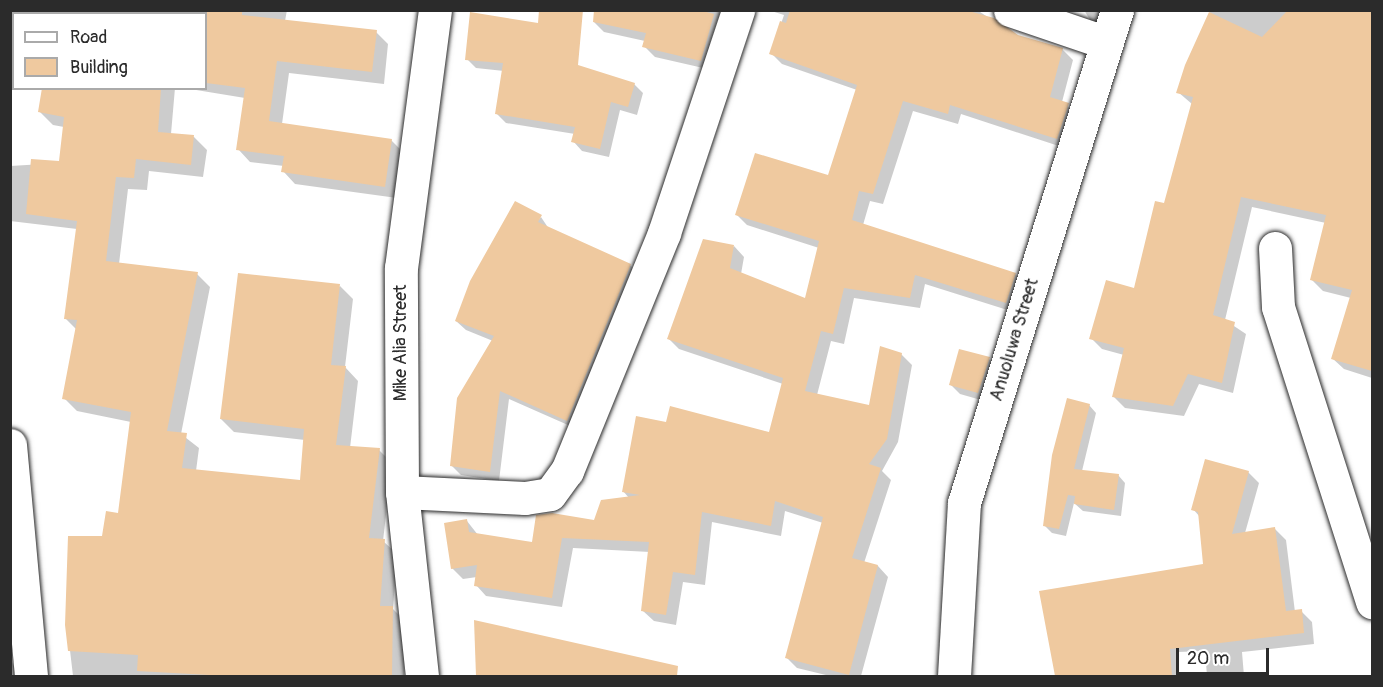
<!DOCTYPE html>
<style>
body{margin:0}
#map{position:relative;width:1383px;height:687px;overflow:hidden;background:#fff;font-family:Pangolin,sans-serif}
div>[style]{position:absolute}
.shadow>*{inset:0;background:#0003}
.building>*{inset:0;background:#efc99f}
.roads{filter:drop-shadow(0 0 2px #2b2b2b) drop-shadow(0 0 2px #2b2b2b)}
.minor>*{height:33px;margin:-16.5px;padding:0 16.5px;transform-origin:16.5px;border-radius:16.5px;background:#fff}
span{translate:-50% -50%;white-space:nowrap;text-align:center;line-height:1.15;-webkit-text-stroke:4.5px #fff;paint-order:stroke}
.street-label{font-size:18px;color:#2b2b2b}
.frame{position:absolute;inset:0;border:12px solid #2b2b2b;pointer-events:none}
.legend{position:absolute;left:12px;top:12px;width:195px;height:78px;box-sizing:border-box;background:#fff;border:2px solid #aaa;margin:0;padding:8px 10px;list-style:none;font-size:18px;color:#2b2b2b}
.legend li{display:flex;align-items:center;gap:12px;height:30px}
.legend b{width:30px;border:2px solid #aaa}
.scale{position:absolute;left:1176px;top:648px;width:93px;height:27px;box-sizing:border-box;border:3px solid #2b2b2b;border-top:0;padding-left:8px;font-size:18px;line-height:21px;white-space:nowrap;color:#2b2b2b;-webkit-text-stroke:4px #fff;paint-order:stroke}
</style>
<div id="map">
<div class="shadow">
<div style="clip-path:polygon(196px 10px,287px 10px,285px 21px,376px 32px,388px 44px,384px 84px,289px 73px,282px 124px,391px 140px,404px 153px,397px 198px,295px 184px,283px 171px,284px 166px,250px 162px,238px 149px,245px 98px,184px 88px,206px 88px,206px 14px,196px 14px)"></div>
<div style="clip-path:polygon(596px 10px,728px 10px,712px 70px,655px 57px,644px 46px,645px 41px,604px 32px,594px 22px)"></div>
<div style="clip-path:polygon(768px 10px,977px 10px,1018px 37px,1062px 49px,1073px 60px,1062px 102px,1078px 115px,1068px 149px,961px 114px,958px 124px,913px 111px,883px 204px,870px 201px,863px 225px,1015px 274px,1026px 285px,1017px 313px,925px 284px,920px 308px,854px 298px,844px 344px,831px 341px,817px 395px,870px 407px,901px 354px,912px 365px,898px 442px,882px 471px,891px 480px,864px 563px,878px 566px,888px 577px,861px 676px,830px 676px,797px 668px,786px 657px,823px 523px,785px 511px,781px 536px,712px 522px,705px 585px,683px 582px,676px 625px,654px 621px,643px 611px,650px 552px,573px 548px,562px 607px,486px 596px,476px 585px,477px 577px,463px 579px,452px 568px,467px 521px,478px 535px,533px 544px,595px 522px,629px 498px,623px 491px,667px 424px,770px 434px,783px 384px,679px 349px,669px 339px,734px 246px,744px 257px,741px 274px,806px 300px,819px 248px,747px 225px,737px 215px,829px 177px,857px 90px,782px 64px,771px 53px,784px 15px)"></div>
<div style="clip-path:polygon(1084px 10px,1111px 10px,1104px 27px,1092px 23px)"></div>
<div style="clip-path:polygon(1211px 10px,1372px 10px,1369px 27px,1372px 28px,1372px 378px,1344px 369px,1332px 358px,1351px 298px,1323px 291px,1312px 280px,1326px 223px,1252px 207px,1225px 320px,1246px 334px,1233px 393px,1199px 384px,1184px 416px,1125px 408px,1114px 397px,1124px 355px,1102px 349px,1091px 338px,1135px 290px,1165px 205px,1192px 104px,1178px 92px)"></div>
<div style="clip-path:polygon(471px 13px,549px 88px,634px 84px,643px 93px,637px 115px,620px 110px,609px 157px,582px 151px,573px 141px,575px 134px,506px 123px,497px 114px,504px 71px,476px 68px,467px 59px)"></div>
<div style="clip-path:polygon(43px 88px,175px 88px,171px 134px,194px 137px,207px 150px,203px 177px,149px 171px,147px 190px,128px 189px,119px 264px,197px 274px,210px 287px,181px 434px,199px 448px,196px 471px,302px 481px,305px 440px,234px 432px,221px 419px,340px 286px,353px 299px,345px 367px,358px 381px,350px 448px,379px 450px,392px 463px,383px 541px,397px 554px,393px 609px,405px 621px,404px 676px,73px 676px,67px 625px,103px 537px,119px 514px,131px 422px,77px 411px,64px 398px,77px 330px,65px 318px,77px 229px,10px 221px,10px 166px,60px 163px,64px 127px,53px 125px,40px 112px)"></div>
<div style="clip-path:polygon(541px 217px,549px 229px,630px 265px,640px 275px,577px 429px,509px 399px,499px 481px,461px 475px,451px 465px,493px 341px,466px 330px,456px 321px)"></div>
<div style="clip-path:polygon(989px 359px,999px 369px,988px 402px,960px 394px,950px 384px)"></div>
<div style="clip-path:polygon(1089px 405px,1096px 413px,1082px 471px,1118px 475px,1125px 483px,1121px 516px,1083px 511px,1074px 503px,1066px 536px,1052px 533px,1045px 526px)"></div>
<div style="clip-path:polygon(1248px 472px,1259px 483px,1245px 533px,1275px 529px,1286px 540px,1295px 612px,1301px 611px,1312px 622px,1314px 644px,1242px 652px,1244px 676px,1207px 676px,1205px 651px,1178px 652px,1179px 676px,1057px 676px,1041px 592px,1205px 565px,1200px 517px,1193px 509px)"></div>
<div style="clip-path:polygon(475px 621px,670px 673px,669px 676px,478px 676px)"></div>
<div style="clip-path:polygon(10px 657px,17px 674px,19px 676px,10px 676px)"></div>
</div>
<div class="building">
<div style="clip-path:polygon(206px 10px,242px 10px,242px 15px,377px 30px,372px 72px,277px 61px,269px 121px,392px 139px,385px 187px,281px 172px,284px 156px,236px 150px,245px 88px,206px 83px)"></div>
<div style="clip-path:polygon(539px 10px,583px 10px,578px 65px,635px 83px,628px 107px,611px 102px,600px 149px,571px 142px,575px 127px,495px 114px,503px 63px,465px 60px,470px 12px,538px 23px)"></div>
<div style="clip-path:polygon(594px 10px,699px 10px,714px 14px,701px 61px,642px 47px,646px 33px,593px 22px)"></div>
<div style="clip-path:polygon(790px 10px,965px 10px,994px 18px,1018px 35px,1063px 48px,1050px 97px,1069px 103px,1057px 139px,950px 105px,948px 114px,903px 101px,873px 194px,859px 191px,852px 220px,1016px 273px,1006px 303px,915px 275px,910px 298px,844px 288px,833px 334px,821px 331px,805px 391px,869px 405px,880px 346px,902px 353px,887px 439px,869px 464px,881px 468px,852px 558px,878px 565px,849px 675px,785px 658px,823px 517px,775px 501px,771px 526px,702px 512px,695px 575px,673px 572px,666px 615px,641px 611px,649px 542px,562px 538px,552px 598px,474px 586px,477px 565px,451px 569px,444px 523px,467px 519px,469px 532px,532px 542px,536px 515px,552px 513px,594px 520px,601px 500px,640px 495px,622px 492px,636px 416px,666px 422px,670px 406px,769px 432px,783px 378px,667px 339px,703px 239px,734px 245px,730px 268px,805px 298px,819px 241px,735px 215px,755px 153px,828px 175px,857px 85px,769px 54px,780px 21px,786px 23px)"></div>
<div style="clip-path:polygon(1288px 10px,1372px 10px,1372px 371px,1331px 359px,1352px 290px,1310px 280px,1326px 215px,1241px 197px,1213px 315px,1235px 322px,1222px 383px,1188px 374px,1173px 406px,1112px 397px,1124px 348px,1089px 339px,1106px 280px,1134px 288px,1155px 201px,1164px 203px,1193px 97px,1176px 93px,1185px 65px,1209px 12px,1262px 37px)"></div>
<div style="clip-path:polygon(42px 88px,161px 88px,158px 132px,194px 135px,191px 165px,136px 159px,134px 178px,116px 177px,106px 261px,198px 272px,167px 431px,187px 433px,182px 468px,300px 480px,304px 429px,220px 419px,238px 273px,340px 284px,331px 365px,346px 366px,336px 445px,380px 448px,369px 538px,385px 539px,380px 606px,393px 606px,392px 676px,228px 676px,137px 671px,138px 655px,68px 651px,65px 625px,68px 536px,102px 536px,106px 511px,118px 513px,131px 412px,62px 399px,77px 320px,64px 319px,77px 221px,26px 214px,31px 159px,59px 161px,64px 117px,38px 112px)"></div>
<div style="clip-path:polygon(515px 201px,542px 215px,538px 222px,631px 264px,567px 421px,500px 391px,490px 472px,450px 466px,457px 398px,494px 336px,455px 321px,470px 281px)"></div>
<div style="clip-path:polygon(959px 349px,990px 357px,978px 393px,949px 385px)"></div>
<div style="clip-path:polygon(1067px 398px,1090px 404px,1074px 469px,1119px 474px,1114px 510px,1074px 504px,1075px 496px,1068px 495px,1059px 529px,1043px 526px,1052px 455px)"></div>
<div style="clip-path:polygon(1205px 459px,1249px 471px,1232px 534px,1275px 527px,1286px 611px,1302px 609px,1304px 633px,1170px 649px,1172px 676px,1055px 676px,1039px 591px,1203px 564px,1198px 512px,1191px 510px)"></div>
<div style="clip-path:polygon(474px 620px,678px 666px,677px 676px,476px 676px)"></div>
</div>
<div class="roads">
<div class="minor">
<div style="left:1010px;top:10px;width:102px;rotate:18.8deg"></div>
<div style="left:1275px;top:248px;width:59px;rotate:87.1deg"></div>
<div style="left:1278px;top:307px;width:310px;rotate:72.3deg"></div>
<div style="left:10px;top:445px;width:232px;rotate:84.8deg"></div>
<div style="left:402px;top:492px;width:123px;rotate:2.8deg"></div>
<div style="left:525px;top:498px;width:25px;rotate:-9deg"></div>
<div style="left:550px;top:494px;width:29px;rotate:-54deg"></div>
<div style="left:567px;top:471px;width:257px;rotate:-67.8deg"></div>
<div style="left:664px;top:233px;width:235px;rotate:-71.6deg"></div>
<div style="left:422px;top:676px;width:185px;rotate:-96.2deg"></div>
<div style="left:402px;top:492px;width:224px;rotate:-90.3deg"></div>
<div style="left:401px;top:268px;width:260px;rotate:-82.5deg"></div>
<div style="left:954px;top:676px;width:173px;rotate:-86.7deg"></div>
<div style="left:964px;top:503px;width:516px;rotate:-72.76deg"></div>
</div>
</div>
<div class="street-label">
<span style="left:1015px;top:340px;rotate:-73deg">Anuoluwa Street</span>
<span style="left:401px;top:343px;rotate:-90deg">Mike Alia Street</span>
</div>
<div class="frame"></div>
<ul class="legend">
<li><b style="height:8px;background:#fff"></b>Road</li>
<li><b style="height:16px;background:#efc99f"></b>Building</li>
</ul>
<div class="scale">20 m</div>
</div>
